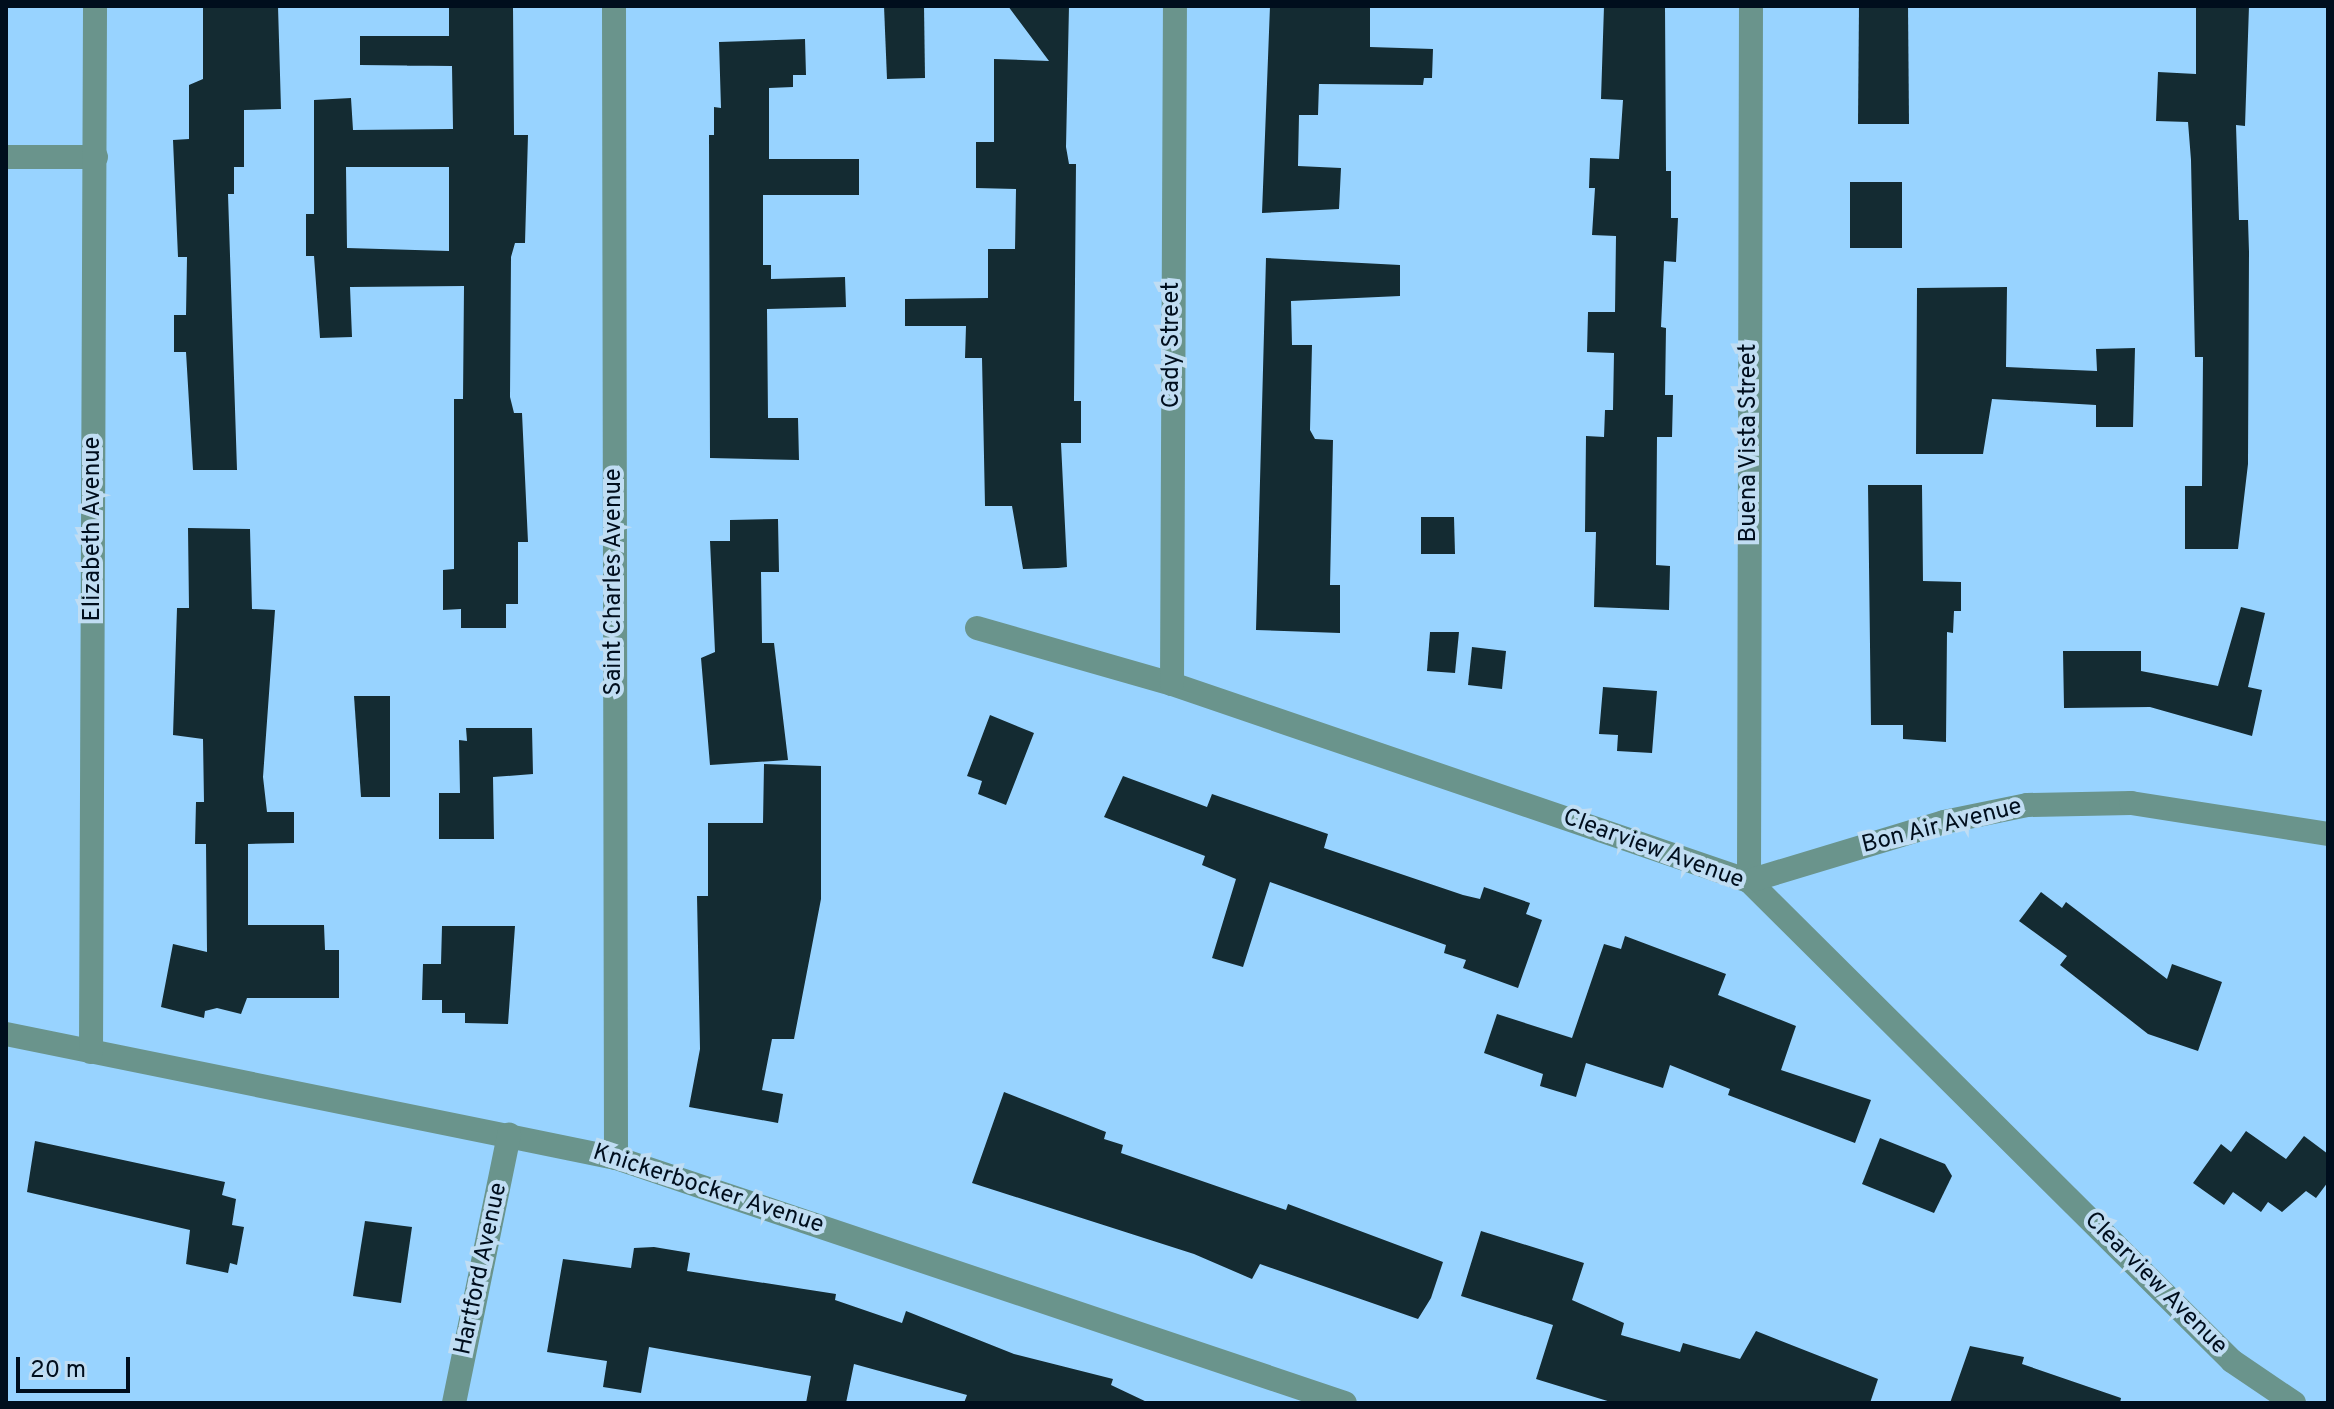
<!DOCTYPE html>
<style>
body{margin:0}
#map{position:relative;width:2334px;height:1409px;overflow:hidden;background:#98d3ff;font-family:Overpass,sans-serif}
div>[style]{position:absolute}
.building>*{inset:0;background:#142b32}
.minor>*{height:24px;margin:-12px;padding:0 12px;transform-origin:12px;border-radius:12px;background:#6a948c}
span{translate:-50% -50%;white-space:nowrap;text-align:center;line-height:1.15;-webkit-text-stroke:8px #c0ddf3;paint-order:stroke}
.street-label{font-size:24px;color:#000e1d}
.frame{position:absolute;inset:0;border:8px solid #000e1d;pointer-events:none}
.scale{position:absolute;left:16px;top:1357px;width:114px;height:36px;box-sizing:border-box;border:4px solid #000e1d;border-top:0;padding-left:10px;font-size:24px;line-height:28px;white-space:nowrap;color:#000e1d;-webkit-text-stroke:6px #c0ddf3;paint-order:stroke}
</style>
<div id="map">
<div class="building">
<div style="clip-path:polygon(203px 6px,278px 6px,281px 109px,244px 110px,244px 167px,234px 167px,234px 194px,228px 194px,237px 470px,193px 470px,186px 352px,174px 352px,174px 315px,186px 315px,187px 257px,178px 257px,173px 140px,189px 139px,189px 85px,203px 79px)"></div>
<div style="clip-path:polygon(evenodd,449px 6px,513px 6px,514px 135px,528px 135px,525px 243px,515px 243px,511px 257px,510px 397px,514px 413px,522px 413px,528px 542px,518px 542px,518px 604px,506px 604px,506px 628px,461px 628px,461px 609px,443px 610px,443px 570px,454px 569px,454px 399px,463px 399px,464px 286px,350px 287px,352px 337px,320px 338px,314px 256px,306px 256px,306px 214px,314px 214px,314px 100px,351px 98px,353px 130px,453px 129px,452px 66px,360px 65px,360px 36px,449px 36px,449px 6px,346px 167px,449px 167px,449px 251px,347px 248px,346px 167px)"></div>
<div style="clip-path:polygon(884px 6px,924px 6px,925px 78px,887px 79px)"></div>
<div style="clip-path:polygon(1008px 6px,1069px 6px,1066px 147px,1069px 164px,1076px 164px,1074px 401px,1081px 401px,1081px 443px,1061px 443px,1067px 567px,1058px 568px,1023px 569px,1012px 506px,985px 506px,982px 358px,965px 358px,966px 326px,905px 326px,905px 299px,988px 298px,988px 249px,1015px 249px,1016px 189px,976px 188px,976px 142px,994px 142px,994px 59px,1049px 61px)"></div>
<div style="clip-path:polygon(1270px 6px,1370px 6px,1370px 47px,1433px 49px,1432px 78px,1424px 78px,1423px 85px,1319px 84px,1318px 115px,1299px 115px,1298px 166px,1341px 168px,1339px 209px,1262px 213px)"></div>
<div style="clip-path:polygon(1604px 6px,1665px 6px,1666px 171px,1671px 171px,1671px 218px,1678px 218px,1676px 262px,1664px 261px,1661px 327px,1666px 328px,1665px 395px,1673px 395px,1672px 437px,1657px 437px,1656px 565px,1670px 566px,1669px 610px,1594px 607px,1596px 532px,1585px 532px,1586px 436px,1604px 437px,1605px 410px,1613px 410px,1614px 353px,1587px 352px,1588px 312px,1615px 312px,1616px 236px,1592px 235px,1595px 188px,1589px 188px,1590px 158px,1619px 159px,1623px 100px,1601px 99px)"></div>
<div style="clip-path:polygon(1859px 6px,1908px 6px,1909px 124px,1858px 124px)"></div>
<div style="clip-path:polygon(2196px 6px,2249px 6px,2245px 126px,2236px 125px,2239px 220px,2248px 220px,2249px 252px,2248px 464px,2238px 549px,2185px 549px,2185px 486px,2202px 486px,2203px 357px,2195px 357px,2191px 160px,2188px 122px,2156px 121px,2158px 72px,2196px 74px)"></div>
<div style="clip-path:polygon(805px 39px,806px 75px,793px 75px,793px 87px,769px 88px,769px 159px,859px 159px,859px 195px,763px 195px,763px 265px,771px 265px,771px 279px,845px 277px,846px 307px,767px 309px,768px 418px,798px 418px,799px 460px,710px 458px,709px 135px,714px 135px,714px 107px,721px 108px,719px 42px)"></div>
<div style="clip-path:polygon(1850px 182px,1902px 182px,1902px 248px,1850px 248px)"></div>
<div style="clip-path:polygon(1266px 258px,1400px 265px,1400px 296px,1291px 301px,1292px 345px,1312px 345px,1310px 430px,1315px 439px,1333px 440px,1330px 585px,1340px 585px,1340px 633px,1256px 630px)"></div>
<div style="clip-path:polygon(2007px 287px,2006px 367px,2097px 371px,2096px 349px,2135px 348px,2133px 427px,2096px 427px,2096px 405px,1992px 399px,1983px 454px,1916px 454px,1917px 288px)"></div>
<div style="clip-path:polygon(1868px 485px,1922px 485px,1923px 581px,1961px 582px,1961px 611px,1954px 611px,1953px 633px,1947px 632px,1946px 742px,1903px 739px,1903px 725px,1871px 725px)"></div>
<div style="clip-path:polygon(1421px 517px,1454px 517px,1455px 554px,1421px 554px)"></div>
<div style="clip-path:polygon(778px 519px,779px 572px,761px 572px,762px 643px,774px 643px,788px 760px,710px 765px,701px 658px,715px 652px,710px 541px,730px 541px,730px 520px)"></div>
<div style="clip-path:polygon(188px 528px,250px 529px,252px 609px,275px 610px,263px 777px,267px 812px,294px 812px,294px 843px,248px 844px,248px 925px,324px 925px,325px 950px,339px 950px,339px 998px,247px 998px,241px 1014px,217px 1008px,205px 1011px,204px 1018px,161px 1007px,173px 944px,207px 952px,206px 844px,195px 844px,196px 802px,204px 802px,203px 739px,173px 735px,177px 608px,189px 608px)"></div>
<div style="clip-path:polygon(2241px 607px,2265px 613px,2248px 687px,2262px 690px,2252px 736px,2150px 707px,2064px 708px,2063px 651px,2141px 651px,2141px 671px,2218px 686px)"></div>
<div style="clip-path:polygon(1430px 632px,1459px 632px,1455px 673px,1427px 671px)"></div>
<div style="clip-path:polygon(1472px 647px,1506px 651px,1502px 689px,1468px 685px)"></div>
<div style="clip-path:polygon(1603px 687px,1657px 691px,1652px 753px,1617px 751px,1618px 735px,1599px 734px)"></div>
<div style="clip-path:polygon(354px 696px,390px 696px,390px 797px,361px 797px)"></div>
<div style="clip-path:polygon(990px 715px,1034px 733px,1006px 805px,978px 794px,982px 781px,967px 776px)"></div>
<div style="clip-path:polygon(466px 728px,532px 728px,533px 774px,493px 777px,494px 839px,439px 839px,439px 793px,460px 793px,459px 740px,467px 741px)"></div>
<div style="clip-path:polygon(764px 764px,821px 766px,821px 899px,794px 1039px,772px 1039px,762px 1090px,783px 1094px,778px 1123px,689px 1107px,700px 1049px,697px 896px,708px 896px,708px 823px,763px 823px)"></div>
<div style="clip-path:polygon(1123px 776px,1207px 807px,1212px 794px,1328px 834px,1324px 848px,1463px 895px,1480px 899px,1484px 887px,1530px 903px,1526px 914px,1542px 920px,1518px 988px,1463px 968px,1466px 960px,1444px 953px,1446px 945px,1270px 882px,1243px 967px,1212px 958px,1236px 879px,1202px 865px,1205px 856px,1104px 817px)"></div>
<div style="clip-path:polygon(2041px 892px,2062px 908px,2066px 902px,2167px 979px,2172px 964px,2222px 982px,2198px 1051px,2148px 1034px,2060px 965px,2067px 956px,2019px 921px)"></div>
<div style="clip-path:polygon(442px 926px,515px 926px,508px 1024px,465px 1023px,465px 1013px,442px 1013px,442px 1000px,422px 1000px,423px 964px,441px 964px)"></div>
<div style="clip-path:polygon(1625px 936px,1726px 974px,1718px 995px,1796px 1026px,1781px 1070px,1871px 1100px,1855px 1143px,1728px 1095px,1730px 1089px,1670px 1065px,1663px 1088px,1586px 1063px,1576px 1097px,1540px 1086px,1543px 1074px,1484px 1053px,1497px 1014px,1572px 1038px,1604px 944px,1621px 949px)"></div>
<div style="clip-path:polygon(1004px 1092px,1106px 1132px,1104px 1139px,1123px 1145px,1121px 1153px,1286px 1210px,1288px 1204px,1443px 1262px,1431px 1298px,1418px 1319px,1260px 1264px,1252px 1279px,1194px 1254px,972px 1183px)"></div>
<div style="clip-path:polygon(2246px 1131px,2286px 1159px,2304px 1136px,2328px 1154px,2328px 1182px,2316px 1198px,2306px 1191px,2282px 1212px,2268px 1202px,2261px 1212px,2233px 1192px,2224px 1205px,2193px 1183px,2221px 1144px,2231px 1152px)"></div>
<div style="clip-path:polygon(1880px 1138px,1945px 1164px,1952px 1176px,1934px 1213px,1862px 1184px)"></div>
<div style="clip-path:polygon(35px 1141px,225px 1182px,222px 1195px,236px 1199px,232px 1225px,244px 1227px,237px 1265px,230px 1263px,228px 1273px,186px 1264px,190px 1230px,27px 1192px)"></div>
<div style="clip-path:polygon(365px 1221px,412px 1227px,401px 1303px,353px 1296px)"></div>
<div style="clip-path:polygon(1481px 1231px,1584px 1263px,1572px 1300px,1624px 1323px,1621px 1335px,1680px 1352px,1683px 1343px,1740px 1359px,1756px 1331px,1878px 1379px,1870px 1403px,1614px 1403px,1536px 1379px,1553px 1325px,1461px 1296px)"></div>
<div style="clip-path:polygon(654px 1247px,690px 1253px,687px 1271px,836px 1294px,835px 1300px,902px 1323px,906px 1311px,1014px 1354px,1113px 1379px,1111px 1385px,1149px 1403px,964px 1403px,967px 1395px,854px 1364px,846px 1403px,806px 1403px,811px 1376px,649px 1347px,641px 1393px,603px 1387px,607px 1361px,547px 1352px,563px 1259px,631px 1268px,634px 1248px)"></div>
<div style="clip-path:polygon(1970px 1346px,2024px 1357px,2022px 1364px,2121px 1398px,2120px 1403px,1950px 1403px)"></div>
</div>
<div class="minor">
<div style="left:614px;top:6px;width:1152px;rotate:89.9deg"></div>
<div style="left:6px;top:157px;width:90px"></div>
<div style="left:977px;top:628px;width:203px;rotate:16deg"></div>
<div style="left:1172px;top:684px;width:610px;rotate:18.85deg"></div>
<div style="left:1749px;top:881px;width:681px;rotate:44.82deg"></div>
<div style="left:2232px;top:1361px;width:75px;rotate:34.1deg"></div>
<div style="left:1172px;top:684px;width:678px;rotate:-89.75deg"></div>
<div style="left:1749px;top:881px;width:875px;rotate:-89.87deg"></div>
<div style="left:1749px;top:881px;width:204px;rotate:-16.8deg"></div>
<div style="left:1944px;top:822px;width:85px;rotate:-11.6deg"></div>
<div style="left:2027px;top:805px;width:104px;rotate:-1.1deg"></div>
<div style="left:2131px;top:803px;width:199px;rotate:8.9deg"></div>
<div style="left:6px;top:1034px;width:622px;rotate:11.49deg"></div>
<div style="left:616px;top:1158px;width:769px;rotate:18.58deg"></div>
<div style="left:91px;top:1052px;width:1046px;rotate:-89.78deg"></div>
<div style="left:454px;top:1403px;width:274px;rotate:-78.4deg"></div>
</div>
<div class="street-label">
<span style="left:1173px;top:345px;rotate:-90deg">Cady Street</span>
<span style="left:1750px;top:443px;rotate:-90deg">Buena Vista Street</span>
<span style="left:94px;top:529px;rotate:-90deg">Elizabeth Avenue</span>
<span style="left:615px;top:582px;rotate:-90deg">Saint Charles Avenue</span>
<span style="left:1942px;top:827px;rotate:-14deg">Bon Air Avenue</span>
<span style="left:1653px;top:850px;rotate:20deg">Clearview Avenue</span>
<span style="left:708px;top:1190px;rotate:18deg">Knickerbocker Avenue</span>
<span style="left:482px;top:1269px;rotate:-78deg">Hartford Avenue</span>
<span style="left:2155px;top:1284px;rotate:45deg">Clearview Avenue</span>
</div>
<div class="frame"></div>
<div class="scale">20 m</div>
</div>
